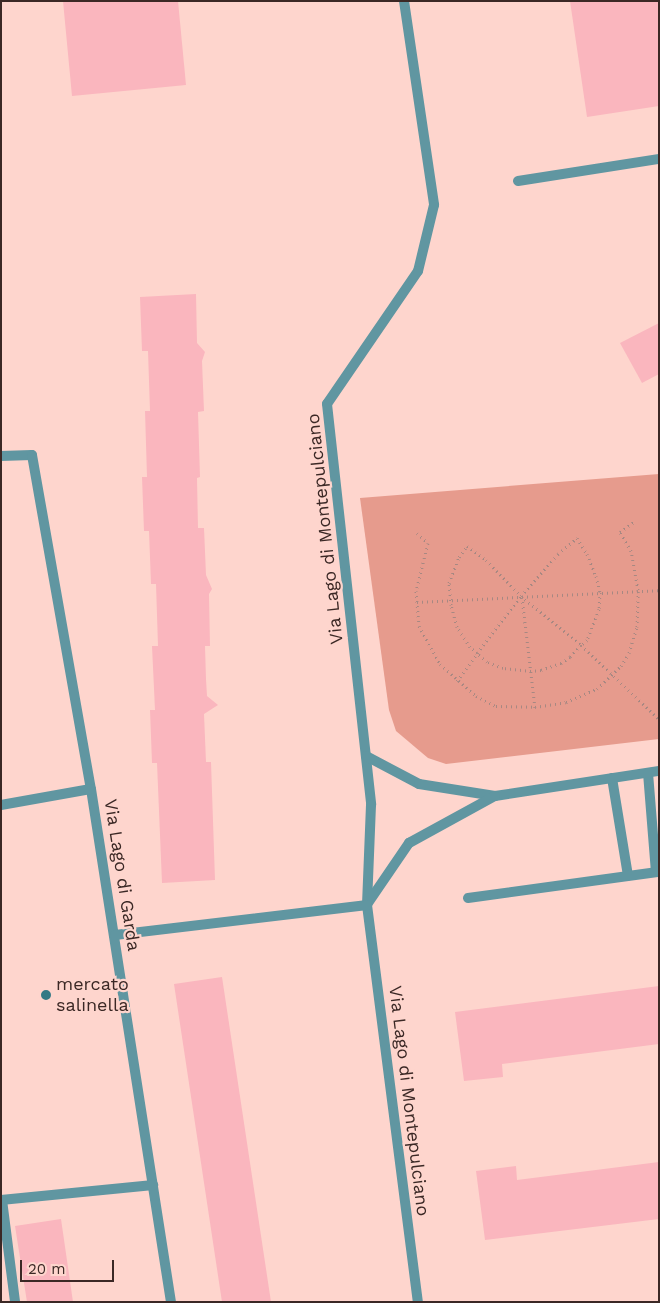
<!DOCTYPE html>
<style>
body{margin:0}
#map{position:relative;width:660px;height:1303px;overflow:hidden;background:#fed5cd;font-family:"Work Sans",sans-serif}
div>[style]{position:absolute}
.green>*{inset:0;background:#e69b8d}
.building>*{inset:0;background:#fab6be}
.path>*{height:3px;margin-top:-1.5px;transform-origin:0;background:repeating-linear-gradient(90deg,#a78882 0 1px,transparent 0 5px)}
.lane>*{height:10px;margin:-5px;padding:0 5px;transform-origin:5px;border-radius:5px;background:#6096a1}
.street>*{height:10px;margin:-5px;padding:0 5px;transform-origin:5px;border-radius:5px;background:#6096a1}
.dots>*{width:14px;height:14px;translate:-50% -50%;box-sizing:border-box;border:2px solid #fed5cd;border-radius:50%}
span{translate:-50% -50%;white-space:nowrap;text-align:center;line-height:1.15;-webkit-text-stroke:4.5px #fed5cd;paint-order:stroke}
.street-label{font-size:18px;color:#3b2825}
.poi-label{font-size:18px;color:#3b2825}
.left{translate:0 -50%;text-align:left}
.frame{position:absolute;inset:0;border:2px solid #3b2825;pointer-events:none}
.scale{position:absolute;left:20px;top:1260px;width:94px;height:22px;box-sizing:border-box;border:2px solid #3b2825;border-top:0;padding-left:6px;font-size:15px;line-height:18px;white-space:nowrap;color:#3b2825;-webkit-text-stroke:4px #fed5cd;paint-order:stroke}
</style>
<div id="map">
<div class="green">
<div style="clip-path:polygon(659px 474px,659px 739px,446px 764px,428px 758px,396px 731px,389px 710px,360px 498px)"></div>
</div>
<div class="building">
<div style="clip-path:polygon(63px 1px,178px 1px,186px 85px,72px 96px)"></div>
<div style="clip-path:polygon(570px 1px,659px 1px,659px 106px,587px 117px)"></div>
<div style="clip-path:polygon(196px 294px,197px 343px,205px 352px,202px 361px,204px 411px,198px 412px,200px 477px,197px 478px,198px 528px,204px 528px,206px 575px,212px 589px,209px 594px,210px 646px,205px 646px,206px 679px,207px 696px,218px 705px,204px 714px,206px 762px,211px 762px,215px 880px,162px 883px,157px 763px,152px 763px,150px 710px,155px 710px,152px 646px,158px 646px,156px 584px,151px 584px,149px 531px,144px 531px,142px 477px,147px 477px,145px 411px,150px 411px,148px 351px,142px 351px,140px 297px)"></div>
<div style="clip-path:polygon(659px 323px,659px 374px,642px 383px,620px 343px)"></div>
<div style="clip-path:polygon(222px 977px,271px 1302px,222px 1302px,174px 984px)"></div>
<div style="clip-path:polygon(659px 986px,659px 1044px,502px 1064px,503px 1077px,464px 1081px,455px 1012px)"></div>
<div style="clip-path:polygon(659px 1162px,659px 1219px,485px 1240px,476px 1171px,516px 1166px,517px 1180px)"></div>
<div style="clip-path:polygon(61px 1219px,73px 1302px,27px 1302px,15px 1226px)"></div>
</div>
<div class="path">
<div style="left:417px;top:533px;width:15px;rotate:42deg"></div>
<div style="left:428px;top:543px;width:49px;rotate:104deg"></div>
<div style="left:416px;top:591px;width:35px;rotate:85deg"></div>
<div style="left:419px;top:626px;width:43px;rotate:61.1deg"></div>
<div style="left:440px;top:664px;width:48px;rotate:41.6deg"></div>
<div style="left:476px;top:696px;width:22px;rotate:27deg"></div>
<div style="left:496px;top:706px;width:39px;rotate:1deg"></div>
<div style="left:535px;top:707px;width:31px;rotate:-9deg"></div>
<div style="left:566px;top:702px;width:34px;rotate:-23deg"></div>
<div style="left:597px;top:689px;width:33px;rotate:-44deg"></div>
<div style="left:621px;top:666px;width:15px;rotate:-58deg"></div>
<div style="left:629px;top:653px;width:27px;rotate:-73deg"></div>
<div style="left:637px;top:627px;width:37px;rotate:-88deg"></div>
<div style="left:638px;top:590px;width:40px;rotate:-100deg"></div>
<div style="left:631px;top:551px;width:22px;rotate:-120deg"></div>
<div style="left:620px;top:532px;width:17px;rotate:-36deg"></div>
<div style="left:522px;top:597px;width:111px;rotate:83.3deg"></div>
<div style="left:417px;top:602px;width:242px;rotate:-2.8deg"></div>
<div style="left:457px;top:681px;width:34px;rotate:-54deg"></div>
<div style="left:477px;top:653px;width:72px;rotate:-52.3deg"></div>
<div style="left:521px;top:596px;width:56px;rotate:-48.6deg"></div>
<div style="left:558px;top:554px;width:25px;rotate:-40deg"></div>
<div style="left:577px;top:538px;width:19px;rotate:58deg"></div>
<div style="left:587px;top:554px;width:24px;rotate:68deg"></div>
<div style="left:596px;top:576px;width:16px;rotate:76deg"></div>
<div style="left:600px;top:592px;width:17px;rotate:93deg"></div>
<div style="left:599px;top:609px;width:33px;rotate:111deg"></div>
<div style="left:587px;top:640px;width:8px;rotate:140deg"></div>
<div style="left:581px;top:645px;width:16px;rotate:133deg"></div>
<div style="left:570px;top:657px;width:11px;rotate:146deg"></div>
<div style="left:561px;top:663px;width:21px;rotate:161deg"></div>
<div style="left:541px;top:670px;width:10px;rotate:174deg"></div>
<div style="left:531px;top:671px;width:28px;rotate:-174deg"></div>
<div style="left:503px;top:668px;width:17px;rotate:-159deg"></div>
<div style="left:487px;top:662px;width:13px;rotate:-138deg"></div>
<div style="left:477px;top:653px;width:9px;rotate:-139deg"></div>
<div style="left:470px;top:647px;width:24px;rotate:-123deg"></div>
<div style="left:457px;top:627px;width:23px;rotate:-105deg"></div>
<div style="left:451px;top:605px;width:22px;rotate:-95deg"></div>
<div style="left:449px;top:583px;width:28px;rotate:-69deg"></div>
<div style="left:459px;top:557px;width:14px;rotate:-54deg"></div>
<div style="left:467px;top:546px;width:24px;rotate:36deg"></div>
<div style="left:486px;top:560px;width:50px;rotate:45.8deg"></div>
<div style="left:521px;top:596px;width:77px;rotate:39.2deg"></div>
<div style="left:581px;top:645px;width:108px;rotate:43.5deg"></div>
</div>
<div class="lane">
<div style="left:648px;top:773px;width:99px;rotate:85.4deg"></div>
<div style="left:612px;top:778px;width:99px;rotate:80.7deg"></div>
<div style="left:468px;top:898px;width:193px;rotate:-7.8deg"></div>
</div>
<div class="street">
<div style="left:404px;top:1px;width:206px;rotate:81.6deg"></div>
<div style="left:434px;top:205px;width:68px;rotate:103.6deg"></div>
<div style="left:418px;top:271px;width:161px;rotate:124.4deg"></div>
<div style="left:327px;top:404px;width:403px;rotate:83.7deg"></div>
<div style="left:371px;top:805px;width:100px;rotate:92.3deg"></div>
<div style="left:367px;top:905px;width:400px;rotate:82.7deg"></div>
<div style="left:518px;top:181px;width:143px;rotate:-8.9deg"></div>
<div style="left:1px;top:456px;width:31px;rotate:-2deg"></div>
<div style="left:32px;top:455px;width:339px;rotate:80deg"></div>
<div style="left:91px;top:789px;width:519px;rotate:81.14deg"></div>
<div style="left:366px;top:756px;width:60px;rotate:27.8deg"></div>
<div style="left:419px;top:784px;width:77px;rotate:9deg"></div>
<div style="left:495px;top:796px;width:166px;rotate:-8.7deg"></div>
<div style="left:1px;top:805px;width:91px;rotate:-10.1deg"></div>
<div style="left:368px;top:903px;width:73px;rotate:-55.7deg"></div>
<div style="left:409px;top:843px;width:98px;rotate:-28.7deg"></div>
<div style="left:115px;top:935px;width:254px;rotate:-6.8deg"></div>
<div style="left:1px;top:1200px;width:153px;rotate:-5.6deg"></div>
<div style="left:2px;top:1200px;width:103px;rotate:82.7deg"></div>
</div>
<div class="dots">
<div style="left:46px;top:995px;background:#337985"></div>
</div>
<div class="street-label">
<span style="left:325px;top:529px;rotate:-96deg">Via Lago di Montepulciano</span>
<span style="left:122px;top:875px;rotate:81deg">Via Lago di Garda</span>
<span style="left:409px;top:1101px;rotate:83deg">Via Lago di Montepulciano</span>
</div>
<div class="poi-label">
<span class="left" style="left:56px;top:995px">mercato<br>salinella</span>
</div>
<div class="frame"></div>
<div class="scale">20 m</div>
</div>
